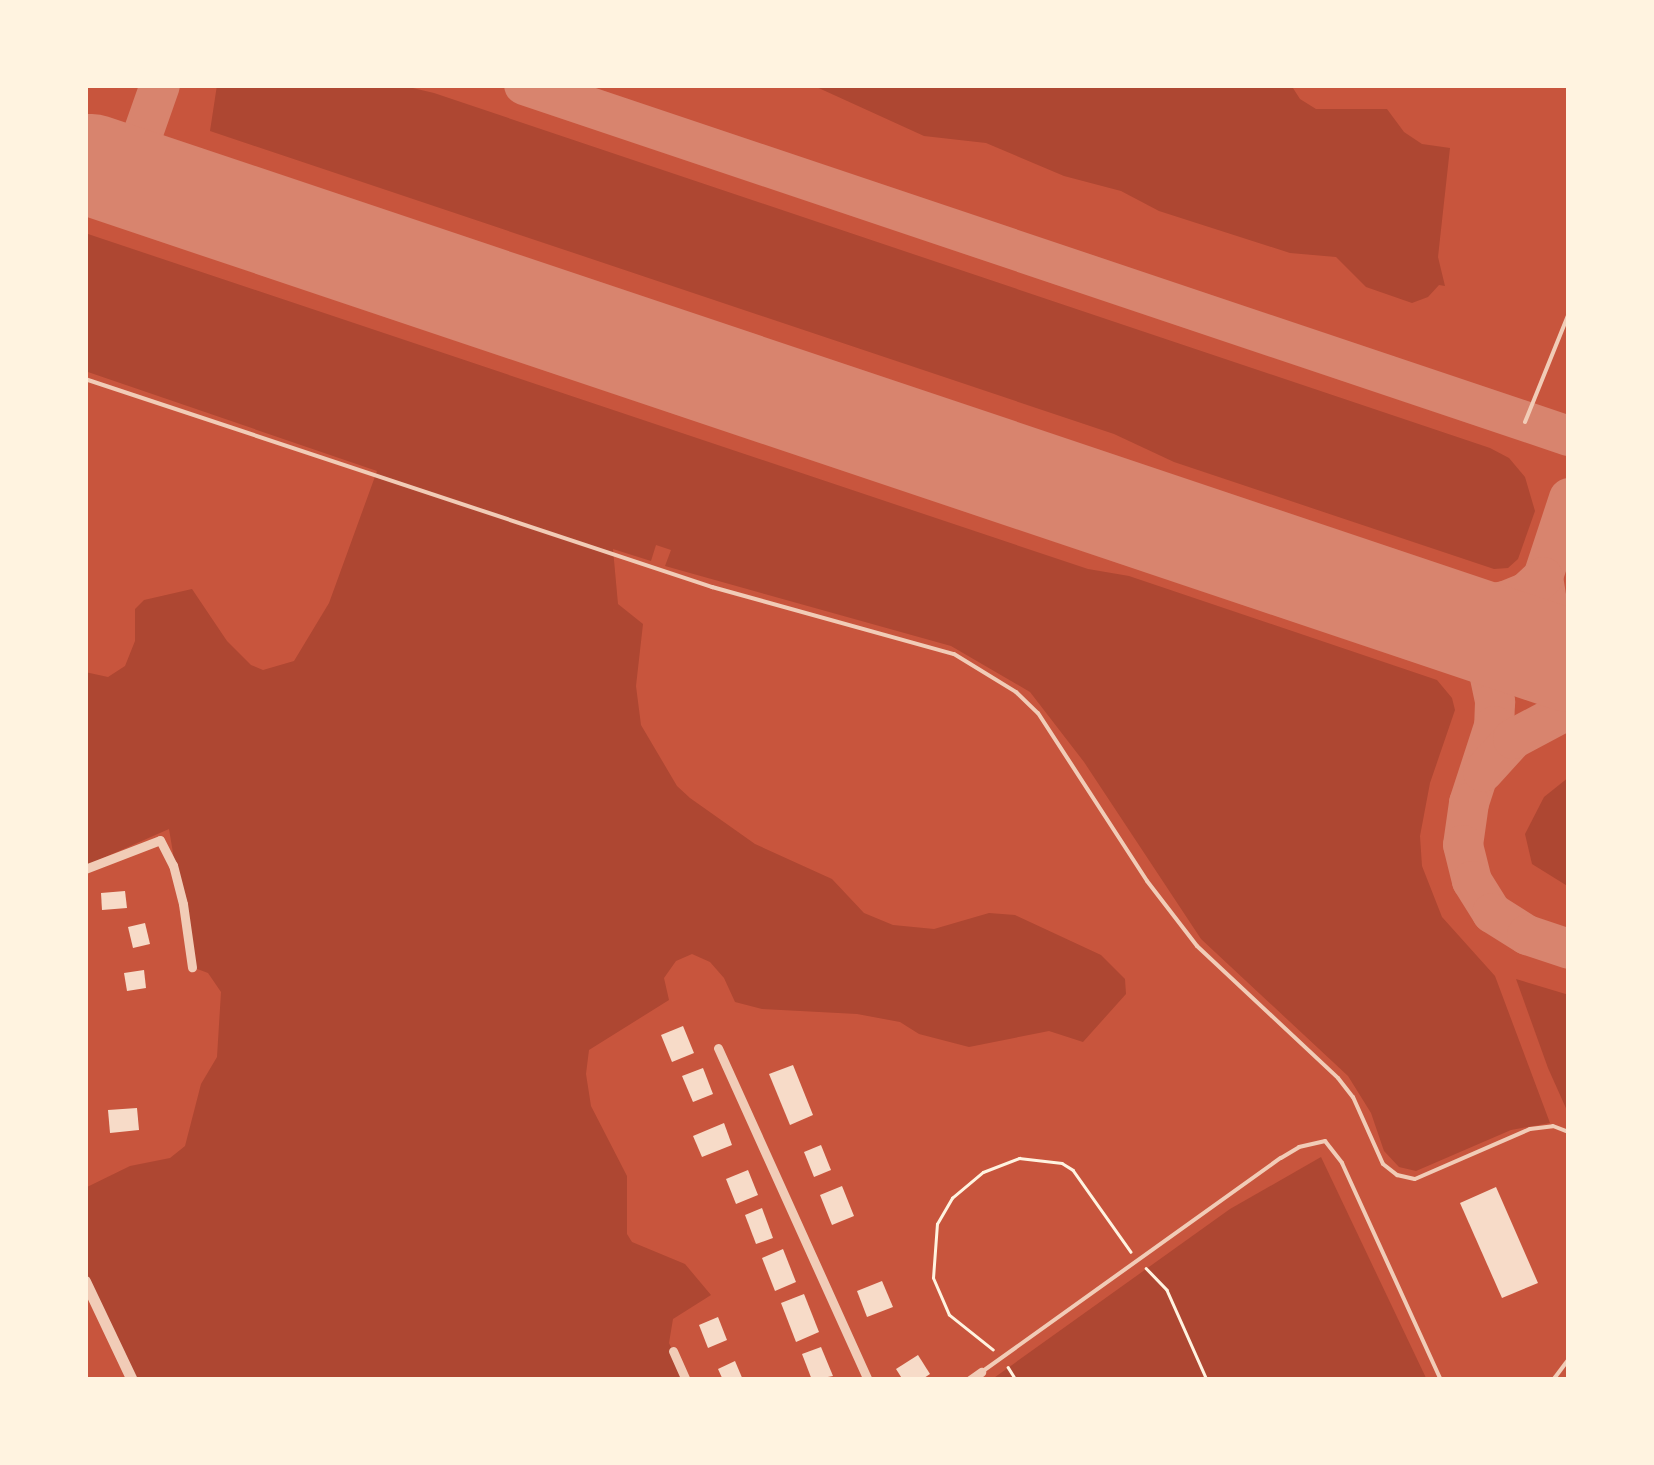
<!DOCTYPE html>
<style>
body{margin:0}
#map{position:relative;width:1654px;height:1465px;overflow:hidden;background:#c8553d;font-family:"Noto Sans",sans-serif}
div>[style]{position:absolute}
.green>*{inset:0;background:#ae4732}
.taxiway>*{height:40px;margin:-20px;padding:0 20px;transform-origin:20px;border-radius:20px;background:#d8846e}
.runway>*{height:102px;margin:-51px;padding:0 51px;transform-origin:51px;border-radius:51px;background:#d8846e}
.building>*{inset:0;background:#f7dbc8}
.path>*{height:2.5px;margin:-1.25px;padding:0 1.25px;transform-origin:1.25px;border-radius:1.25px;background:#fff3e0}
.service>*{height:4px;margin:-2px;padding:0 2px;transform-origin:2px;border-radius:2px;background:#f1ccb7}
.minor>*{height:9px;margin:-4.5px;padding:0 4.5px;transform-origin:4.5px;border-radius:4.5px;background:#f1ccb7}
.tertiary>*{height:11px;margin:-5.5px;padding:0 5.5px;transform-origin:5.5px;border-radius:5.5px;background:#f1ccb7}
span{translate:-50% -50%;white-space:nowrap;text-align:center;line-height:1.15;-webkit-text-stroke:8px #fff3e0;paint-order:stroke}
.frame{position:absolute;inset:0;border:88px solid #fff3e0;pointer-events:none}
</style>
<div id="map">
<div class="green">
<div style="clip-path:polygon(217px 85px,400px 85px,434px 93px,1490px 448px,1509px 458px,1525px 477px,1535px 511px,1518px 559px,1508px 568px,1494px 569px,1174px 462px,1114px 434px,210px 131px)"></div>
<div style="clip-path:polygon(812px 85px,1291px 85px,1300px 99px,1316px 109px,1387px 109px,1404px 132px,1422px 144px,1450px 148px,1438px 257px,1445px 286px,1439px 285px,1428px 297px,1412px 303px,1366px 287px,1336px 257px,1290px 253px,1159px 211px,1121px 191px,1064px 176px,986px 143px,924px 136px)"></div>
<div style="clip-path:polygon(85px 233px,1088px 569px,1129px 576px,1437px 680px,1452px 698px,1455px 710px,1430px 783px,1420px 836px,1422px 866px,1442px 917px,1495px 976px,1550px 1123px,1511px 1130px,1416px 1171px,1399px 1167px,1384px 1151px,1371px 1113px,1348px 1076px,1201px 939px,1084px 762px,1030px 692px,951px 646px,665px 566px,671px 550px,656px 545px,651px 561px,613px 549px,618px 604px,643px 624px,636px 686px,641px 725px,677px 786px,690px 798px,755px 844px,832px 879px,864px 913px,893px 925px,934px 929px,989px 913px,1015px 915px,1101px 955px,1125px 979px,1126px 994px,1083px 1042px,1049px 1031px,969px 1047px,919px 1034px,900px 1022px,857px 1014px,762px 1009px,735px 1002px,724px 978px,710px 962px,692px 954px,676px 961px,664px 978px,669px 1000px,589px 1050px,586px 1074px,591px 1106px,627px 1176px,627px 1234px,632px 1242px,685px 1264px,711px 1295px,673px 1319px,669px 1343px,686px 1380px,131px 1380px,85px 1283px,85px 1188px,130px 1166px,170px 1158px,185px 1146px,201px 1084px,217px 1057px,221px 992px,208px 973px,192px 967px,169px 829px,85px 866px,85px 672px,108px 677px,125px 666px,135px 641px,135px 609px,144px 600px,192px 589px,227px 641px,251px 665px,263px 670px,294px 661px,329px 603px,377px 471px,85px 371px)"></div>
<div style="clip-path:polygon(1569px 777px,1569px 887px,1532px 864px,1525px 834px,1544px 797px)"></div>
<div style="clip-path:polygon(1516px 979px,1569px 995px,1569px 1115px,1548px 1068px)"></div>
<div style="clip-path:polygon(1321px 1157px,1427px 1380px,991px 1380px,1230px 1209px)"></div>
</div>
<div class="taxiway">
<div style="left:524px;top:85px;width:1102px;rotate:18.57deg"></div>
<div style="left:128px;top:176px;width:96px;rotate:-70.6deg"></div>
<div style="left:1569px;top:498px;width:83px;rotate:108.2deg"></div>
<div style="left:1543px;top:577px;width:25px;rotate:81deg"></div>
<div style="left:1547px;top:602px;width:40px;rotate:57.1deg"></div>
<div style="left:1429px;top:614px;width:46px;rotate:32.7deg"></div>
<div style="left:1468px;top:639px;width:35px;rotate:55deg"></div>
<div style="left:1488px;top:668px;width:35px;rotate:78deg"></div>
<div style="left:1495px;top:702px;width:24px;rotate:92deg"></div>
<div style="left:1494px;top:726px;width:81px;rotate:108deg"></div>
<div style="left:1469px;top:803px;width:42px;rotate:98.1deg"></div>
<div style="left:1463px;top:845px;width:37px;rotate:76deg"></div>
<div style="left:1472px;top:881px;width:38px;rotate:58deg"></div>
<div style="left:1492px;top:913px;width:41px;rotate:32.2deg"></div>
<div style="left:1527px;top:935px;width:44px;rotate:18.4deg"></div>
<div style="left:1429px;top:614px;width:77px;rotate:-9.7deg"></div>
<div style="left:1505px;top:601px;width:24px;rotate:-22deg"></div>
<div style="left:1527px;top:592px;width:22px;rotate:-43deg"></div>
<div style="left:1483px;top:772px;width:45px;rotate:-47.7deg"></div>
<div style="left:1513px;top:739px;width:64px;rotate:-28.2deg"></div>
</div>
<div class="runway">
<div style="left:92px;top:165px;width:1558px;rotate:18.56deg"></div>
</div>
<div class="building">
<div style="clip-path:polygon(125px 891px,127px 908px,102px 910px,101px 893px)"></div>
<div style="clip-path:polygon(145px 923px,150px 944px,133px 948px,128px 927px)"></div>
<div style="clip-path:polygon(144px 970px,146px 988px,127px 991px,124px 973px)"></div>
<div style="clip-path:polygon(683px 1026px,694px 1053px,672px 1062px,661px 1035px)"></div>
<div style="clip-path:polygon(793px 1065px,813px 1115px,790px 1125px,769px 1074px)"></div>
<div style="clip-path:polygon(703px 1068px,713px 1094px,693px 1102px,682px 1076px)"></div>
<div style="clip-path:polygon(137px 1108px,139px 1130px,110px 1133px,108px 1110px)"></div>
<div style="clip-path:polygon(724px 1123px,732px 1145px,702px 1157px,693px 1136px)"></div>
<div style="clip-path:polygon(821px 1145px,831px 1170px,814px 1177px,804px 1152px)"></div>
<div style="clip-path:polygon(748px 1170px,758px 1195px,736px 1204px,726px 1179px)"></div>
<div style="clip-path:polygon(842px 1186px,854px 1216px,832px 1225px,820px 1195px)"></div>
<div style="clip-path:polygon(1496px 1187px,1538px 1283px,1502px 1298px,1460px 1203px)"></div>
<div style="clip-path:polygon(762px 1208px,773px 1238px,756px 1244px,745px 1215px)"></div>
<div style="clip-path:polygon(783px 1249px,796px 1282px,775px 1291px,762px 1258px)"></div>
<div style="clip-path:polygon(882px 1281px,893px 1307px,867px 1317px,857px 1291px)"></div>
<div style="clip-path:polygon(804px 1294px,819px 1332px,796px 1342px,781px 1303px)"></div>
<div style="clip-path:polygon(718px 1317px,727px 1340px,708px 1348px,699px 1325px)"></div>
<div style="clip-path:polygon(821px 1347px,833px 1376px,812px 1380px,802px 1354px)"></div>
<div style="clip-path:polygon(918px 1355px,930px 1374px,921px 1380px,903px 1380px,896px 1369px)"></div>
<div style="clip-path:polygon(735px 1361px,743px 1380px,723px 1380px,718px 1369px)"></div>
</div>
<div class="path">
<div style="left:1146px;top:1268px;width:30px;rotate:46deg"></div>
<div style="left:1167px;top:1290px;width:98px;rotate:66deg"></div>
<div style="left:993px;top:1350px;width:56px;rotate:-141.5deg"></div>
<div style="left:949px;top:1315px;width:40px;rotate:-113.4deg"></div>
<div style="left:933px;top:1278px;width:54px;rotate:-85.8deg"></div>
<div style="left:937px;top:1224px;width:30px;rotate:-60deg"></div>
<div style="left:952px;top:1198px;width:40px;rotate:-40deg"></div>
<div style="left:983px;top:1172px;width:39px;rotate:-21deg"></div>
<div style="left:1019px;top:1158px;width:43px;rotate:6.6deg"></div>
<div style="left:1062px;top:1163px;width:13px;rotate:32deg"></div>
<div style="left:1073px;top:1170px;width:100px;rotate:54.7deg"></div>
<div style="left:1008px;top:1367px;width:15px;rotate:58deg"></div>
</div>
<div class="service">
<div style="left:85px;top:379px;width:661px;rotate:18.35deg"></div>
<div style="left:712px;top:587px;width:251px;rotate:15.5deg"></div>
<div style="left:954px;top:654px;width:73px;rotate:31.5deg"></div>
<div style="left:1016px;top:692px;width:30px;rotate:44deg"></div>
<div style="left:1038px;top:713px;width:200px;rotate:57deg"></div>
<div style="left:1147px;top:881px;width:82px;rotate:52.4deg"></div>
<div style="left:1197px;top:946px;width:193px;rotate:43.1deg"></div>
<div style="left:1338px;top:1078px;width:24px;rotate:52deg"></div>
<div style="left:1353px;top:1097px;width:73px;rotate:65.9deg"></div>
<div style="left:1383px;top:1164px;width:18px;rotate:38deg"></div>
<div style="left:1397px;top:1175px;width:18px;rotate:13deg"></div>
<div style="left:1415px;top:1179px;width:125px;rotate:-23.5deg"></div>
<div style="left:1530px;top:1129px;width:23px;rotate:-7deg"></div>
<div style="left:1553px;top:1126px;width:17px;rotate:21deg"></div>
<div style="left:1525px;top:422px;width:118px;rotate:-68deg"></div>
<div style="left:983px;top:1371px;width:366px;rotate:-35.6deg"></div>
<div style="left:1281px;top:1158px;width:21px;rotate:-31deg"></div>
<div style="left:1299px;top:1147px;width:27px;rotate:-13deg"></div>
<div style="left:1325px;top:1141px;width:28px;rotate:52deg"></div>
<div style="left:1342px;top:1163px;width:239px;rotate:65.5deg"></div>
<div style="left:1553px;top:1380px;width:26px;rotate:-53deg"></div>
</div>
<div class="minor">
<div style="left:85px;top:869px;width:80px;rotate:-21.1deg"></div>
<div style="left:160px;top:840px;width:28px;rotate:63deg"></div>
<div style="left:173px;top:865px;width:40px;rotate:75.6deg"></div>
<div style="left:183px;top:904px;width:64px;rotate:81.9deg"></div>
<div style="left:718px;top:1048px;width:364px;rotate:65.7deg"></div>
<div style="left:673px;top:1351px;width:32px;rotate:66deg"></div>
<div style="left:970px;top:1380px;width:14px;rotate:-36deg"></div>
</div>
<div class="tertiary">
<div style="left:85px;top:1281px;width:110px;rotate:64.6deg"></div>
</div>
<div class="frame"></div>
</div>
